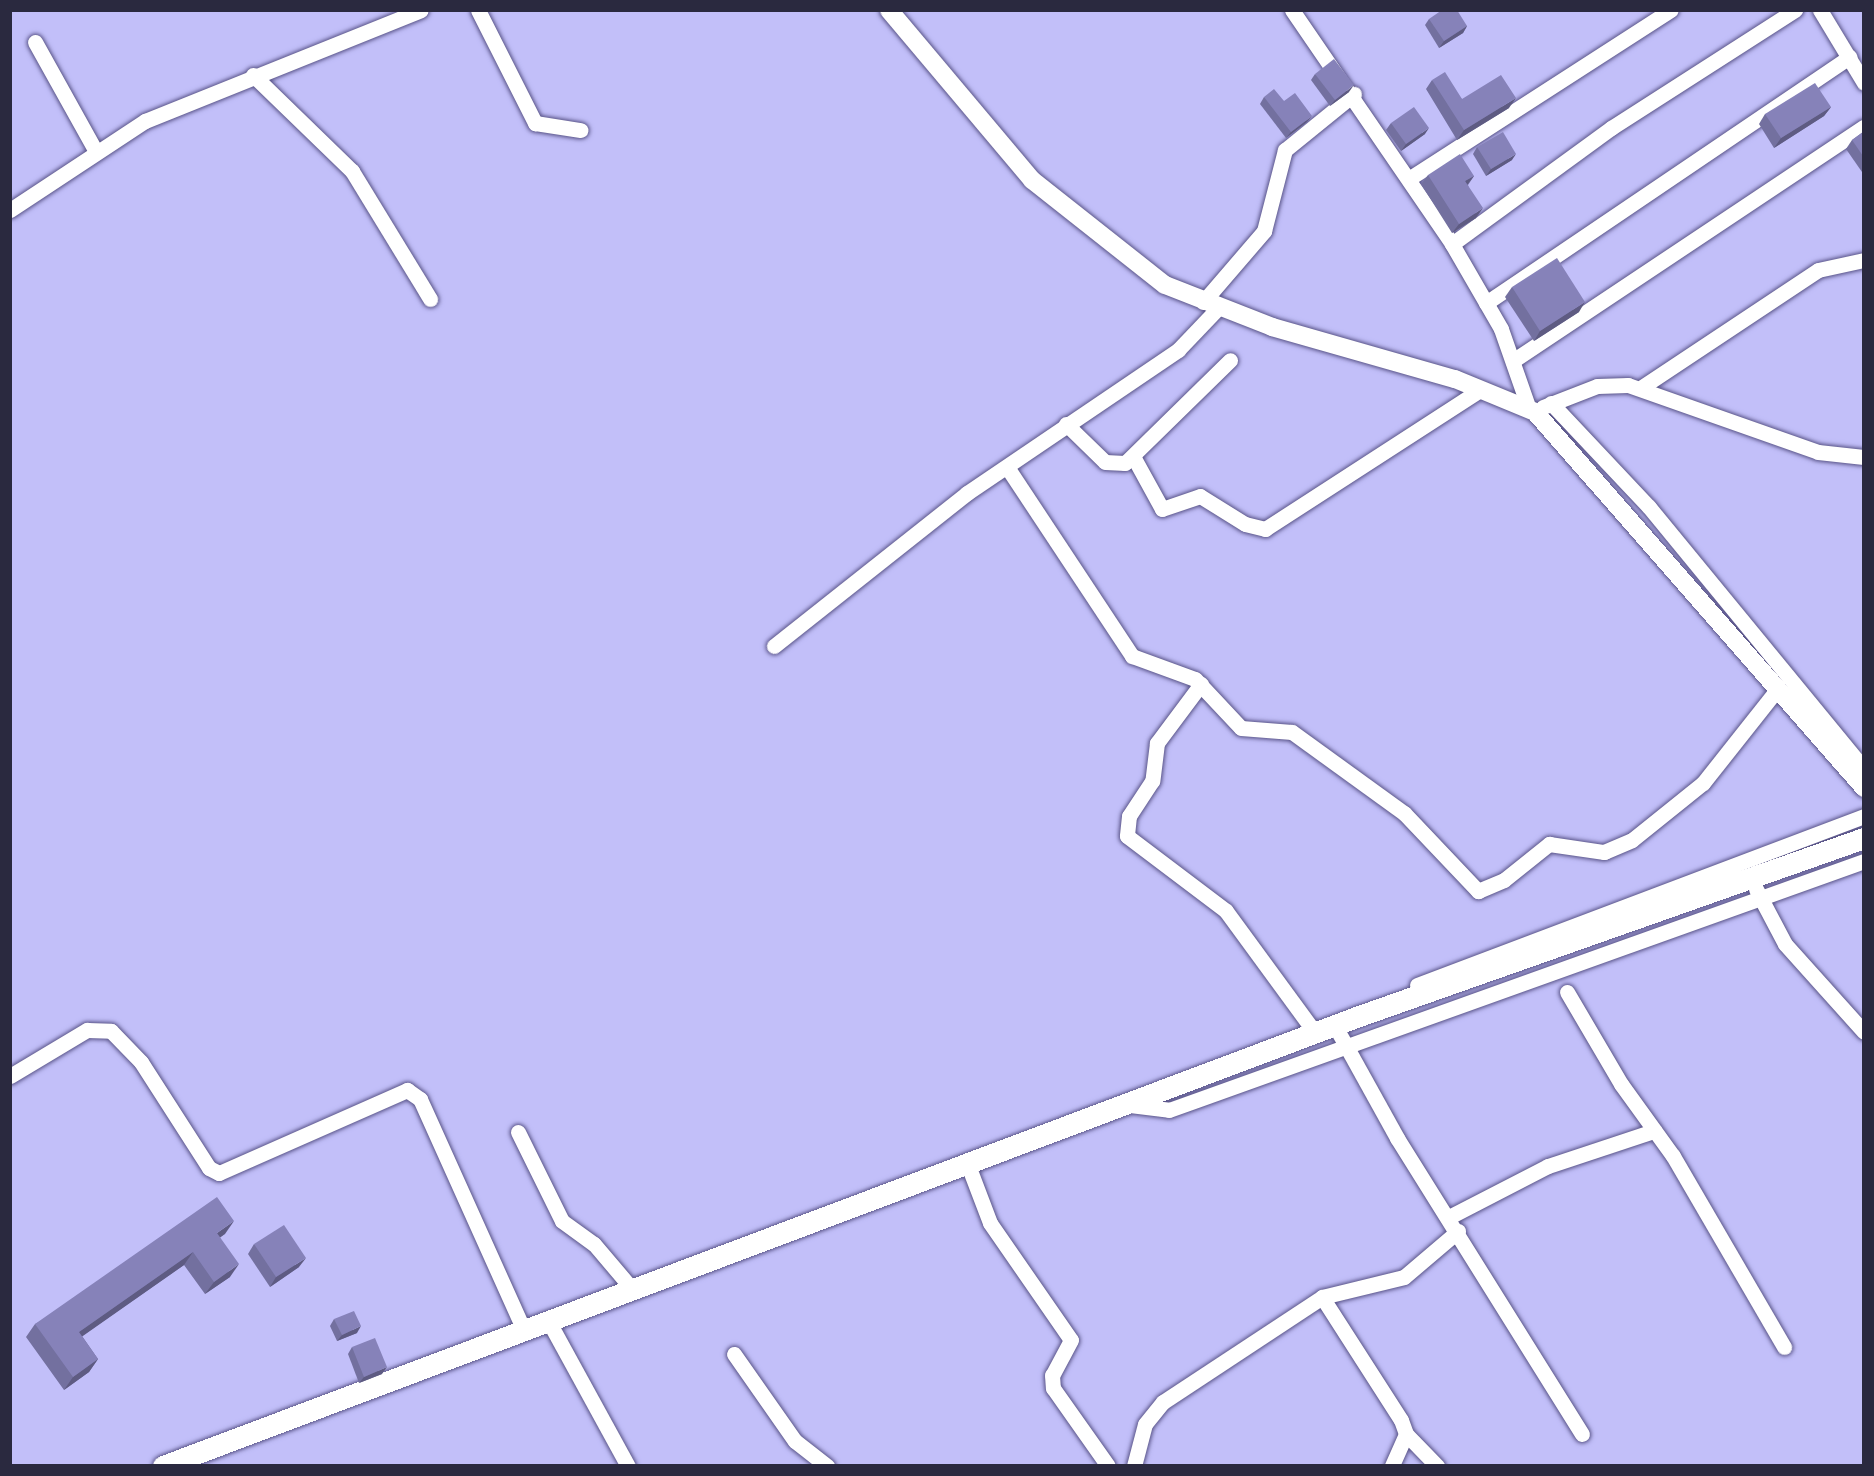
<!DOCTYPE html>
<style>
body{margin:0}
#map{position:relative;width:1874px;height:1476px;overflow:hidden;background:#c2bff9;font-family:"Alegreya Sans",sans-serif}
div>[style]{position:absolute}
.roads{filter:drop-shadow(0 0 2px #595488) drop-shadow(0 0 2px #595488)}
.minor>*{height:15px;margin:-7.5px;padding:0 7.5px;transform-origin:7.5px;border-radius:7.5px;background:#fff}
.tertiary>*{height:18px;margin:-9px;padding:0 9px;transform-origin:9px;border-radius:9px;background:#fff}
.secondary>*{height:21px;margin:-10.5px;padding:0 10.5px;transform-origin:10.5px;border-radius:10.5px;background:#fff}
.wall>*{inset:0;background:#73709f}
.shaded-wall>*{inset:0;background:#5e5b82}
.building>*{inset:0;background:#8682b9}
span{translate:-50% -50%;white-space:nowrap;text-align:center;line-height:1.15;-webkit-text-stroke:4.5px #c2bff9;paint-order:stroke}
.frame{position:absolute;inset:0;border:12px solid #2a293f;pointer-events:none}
</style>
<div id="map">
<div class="roads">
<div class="minor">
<div style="left:478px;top:10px;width:127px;rotate:63.2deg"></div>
<div style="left:535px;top:123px;width:46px;rotate:8.8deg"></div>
<div style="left:1292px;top:10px;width:283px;rotate:55.6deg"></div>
<div style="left:1452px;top:244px;width:98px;rotate:60deg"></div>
<div style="left:1501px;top:329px;width:82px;rotate:70.7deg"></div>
<div style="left:1820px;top:10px;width:85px;rotate:58.9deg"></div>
<div style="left:35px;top:42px;width:124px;rotate:60.9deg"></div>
<div style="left:253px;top:75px;width:138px;rotate:44.1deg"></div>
<div style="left:352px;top:171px;width:150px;rotate:58.6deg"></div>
<div style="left:1410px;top:178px;width:310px;rotate:-32.8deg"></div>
<div style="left:10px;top:210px;width:162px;rotate:-33.4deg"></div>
<div style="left:145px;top:121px;width:297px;rotate:-21.9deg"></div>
<div style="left:1452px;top:244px;width:197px;rotate:-36.1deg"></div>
<div style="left:1611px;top:128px;width:219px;rotate:-32.7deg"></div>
<div style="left:1203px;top:302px;width:94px;rotate:-49.3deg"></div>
<div style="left:1264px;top:231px;width:84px;rotate:-75.5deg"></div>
<div style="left:1285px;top:150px;width:89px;rotate:-39.1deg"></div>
<div style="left:1486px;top:303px;width:439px;rotate:-34.1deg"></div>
<div style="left:1514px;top:360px;width:420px;rotate:-33.7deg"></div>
<div style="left:1642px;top:387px;width:211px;rotate:-33.6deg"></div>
<div style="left:1818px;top:270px;width:47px;rotate:-12.3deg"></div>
<div style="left:1551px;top:403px;width:143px;rotate:46.7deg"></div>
<div style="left:1649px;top:507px;width:339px;rotate:50.6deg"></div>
<div style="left:1543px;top:407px;width:58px;rotate:-21.3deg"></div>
<div style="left:1597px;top:386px;width:31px;rotate:-2deg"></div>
<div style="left:1628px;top:385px;width:201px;rotate:19.4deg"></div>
<div style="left:1818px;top:452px;width:46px;rotate:6.2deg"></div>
<div style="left:1066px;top:424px;width:54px;rotate:44.3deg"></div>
<div style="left:1105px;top:462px;width:20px;rotate:3deg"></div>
<div style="left:1125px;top:463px;width:147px;rotate:-44.4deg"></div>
<div style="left:1134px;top:458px;width:58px;rotate:61.2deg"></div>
<div style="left:1162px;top:509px;width:40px;rotate:-18.9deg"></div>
<div style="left:1200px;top:496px;width:53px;rotate:31.9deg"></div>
<div style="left:1245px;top:524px;width:21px;rotate:14deg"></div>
<div style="left:1265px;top:529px;width:257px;rotate:-32.9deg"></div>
<div style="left:1007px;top:467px;width:227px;rotate:56.5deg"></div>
<div style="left:1132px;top:656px;width:67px;rotate:20.1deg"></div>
<div style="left:1195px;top:679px;width:67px;rotate:46.8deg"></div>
<div style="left:1241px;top:728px;width:51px;rotate:4.5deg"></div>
<div style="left:1292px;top:732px;width:138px;rotate:35.9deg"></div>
<div style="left:1404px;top:813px;width:108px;rotate:46.5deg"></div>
<div style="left:1478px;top:891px;width:28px;rotate:-23deg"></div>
<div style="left:1504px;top:880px;width:58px;rotate:-38.7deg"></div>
<div style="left:1549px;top:844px;width:56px;rotate:8.3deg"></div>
<div style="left:1604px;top:852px;width:30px;rotate:-23deg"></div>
<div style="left:1632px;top:840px;width:91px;rotate:-38.8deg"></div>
<div style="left:1703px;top:783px;width:116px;rotate:-51.6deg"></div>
<div style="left:774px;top:646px;width:246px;rotate:-38.4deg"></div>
<div style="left:967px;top:493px;width:255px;rotate:-34.1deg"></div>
<div style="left:1178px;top:350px;width:58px;rotate:-46.4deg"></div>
<div style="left:1201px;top:684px;width:74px;rotate:126.7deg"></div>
<div style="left:1157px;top:743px;width:38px;rotate:97deg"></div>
<div style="left:1152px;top:781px;width:42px;rotate:123.3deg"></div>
<div style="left:1129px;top:816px;width:20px;rotate:96deg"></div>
<div style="left:1127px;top:836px;width:124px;rotate:37.1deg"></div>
<div style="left:1226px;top:911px;width:152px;rotate:53.8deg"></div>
<div style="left:1756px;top:889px;width:62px;rotate:62.2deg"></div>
<div style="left:1785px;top:944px;width:118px;rotate:48.1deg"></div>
<div style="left:1417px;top:985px;width:478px;rotate:-20.7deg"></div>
<div style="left:1567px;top:992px;width:107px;rotate:59.6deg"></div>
<div style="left:1621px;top:1084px;width:89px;rotate:54.2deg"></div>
<div style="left:1673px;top:1156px;width:221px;rotate:59.8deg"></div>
<div style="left:1335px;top:1026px;width:128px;rotate:61deg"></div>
<div style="left:1397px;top:1138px;width:349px;rotate:58deg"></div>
<div style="left:10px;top:1076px;width:90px;rotate:-30.9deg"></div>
<div style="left:87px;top:1030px;width:24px;rotate:2deg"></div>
<div style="left:111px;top:1031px;width:43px;rotate:45.9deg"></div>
<div style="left:141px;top:1062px;width:126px;rotate:57.3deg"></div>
<div style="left:209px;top:1168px;width:11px;rotate:27deg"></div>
<div style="left:219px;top:1173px;width:206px;rotate:-23.8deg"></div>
<div style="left:407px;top:1090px;width:16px;rotate:35deg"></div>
<div style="left:420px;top:1099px;width:253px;rotate:65.8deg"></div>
<div style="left:1130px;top:1105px;width:39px;rotate:7deg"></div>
<div style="left:1169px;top:1110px;width:738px;rotate:-19.71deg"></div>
<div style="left:518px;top:1132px;width:99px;rotate:63.7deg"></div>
<div style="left:562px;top:1221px;width:39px;rotate:36deg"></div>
<div style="left:594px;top:1244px;width:60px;rotate:49.7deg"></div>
<div style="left:968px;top:1165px;width:62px;rotate:69.2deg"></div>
<div style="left:990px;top:1223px;width:142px;rotate:55.3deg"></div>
<div style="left:1071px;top:1340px;width:40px;rotate:118deg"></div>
<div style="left:1052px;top:1375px;width:13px;rotate:86deg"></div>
<div style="left:1053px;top:1388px;width:95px;rotate:54.8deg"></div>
<div style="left:1449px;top:1217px;width:111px;rotate:-27.3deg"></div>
<div style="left:1548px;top:1166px;width:112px;rotate:-18.3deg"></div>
<div style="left:1322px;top:1297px;width:146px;rotate:57.3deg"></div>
<div style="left:1401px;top:1420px;width:15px;rotate:70deg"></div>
<div style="left:1406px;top:1434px;width:35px;rotate:114deg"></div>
<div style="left:549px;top:1322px;width:164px;rotate:61.3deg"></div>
<div style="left:734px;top:1354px;width:106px;rotate:55deg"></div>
<div style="left:795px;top:1441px;width:41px;rotate:38deg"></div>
<div style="left:1406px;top:1434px;width:45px;rotate:45.9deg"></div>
<div style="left:1134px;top:1466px;width:43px;rotate:-75.3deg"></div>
<div style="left:1145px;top:1424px;width:28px;rotate:-51deg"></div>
<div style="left:1163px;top:1402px;width:191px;rotate:-33.4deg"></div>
<div style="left:1322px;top:1297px;width:84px;rotate:-13.7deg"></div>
<div style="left:1404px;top:1277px;width:71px;rotate:-40.4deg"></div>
</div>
<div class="tertiary">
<div style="left:889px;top:10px;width:222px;rotate:49.9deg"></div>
<div style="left:1032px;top:180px;width:169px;rotate:38.3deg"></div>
<div style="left:1165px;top:285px;width:115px;rotate:21.4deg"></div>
<div style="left:1272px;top:327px;width:190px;rotate:15.9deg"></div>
<div style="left:1455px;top:379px;width:87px;rotate:22.4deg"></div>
<div style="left:1535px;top:412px;width:500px;rotate:48.8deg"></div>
</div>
<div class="secondary">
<div style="left:163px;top:1466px;width:1278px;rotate:-20.62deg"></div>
<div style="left:1359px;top:1016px;width:535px;rotate:-19.42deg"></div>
</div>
</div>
<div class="wall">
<div style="clip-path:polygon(1429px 19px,1467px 26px,1463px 33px,1439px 48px,1425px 25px)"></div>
<div style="clip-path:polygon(1315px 74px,1349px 92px,1330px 106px,1311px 80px)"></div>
<div style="clip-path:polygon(1432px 80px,1462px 99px,1509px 108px,1457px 140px,1426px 89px)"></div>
<div style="clip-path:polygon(1264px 97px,1284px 101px,1307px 122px,1286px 138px,1260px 104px)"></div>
<div style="clip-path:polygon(1831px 107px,1824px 116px,1774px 148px,1759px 124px,1765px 114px)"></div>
<div style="clip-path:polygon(1391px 123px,1425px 134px,1401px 151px,1386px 130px)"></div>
<div style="clip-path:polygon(1863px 132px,1863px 171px,1862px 172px,1846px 149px,1852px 140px)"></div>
<div style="clip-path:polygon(1477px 147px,1512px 160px,1486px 176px,1473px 154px)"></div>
<div style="clip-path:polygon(1428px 175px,1474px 176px,1468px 185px,1476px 218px,1452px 233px,1421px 184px)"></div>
<div style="clip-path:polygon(1512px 287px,1579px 312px,1534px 341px,1505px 297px)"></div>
<div style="clip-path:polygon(225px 1234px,220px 1237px,230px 1277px,205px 1294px,184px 1265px,82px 1336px,98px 1359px,89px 1372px,64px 1390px,26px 1337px,35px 1324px)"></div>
<div style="clip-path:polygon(254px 1244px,299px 1267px,270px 1287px,248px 1254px)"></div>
<div style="clip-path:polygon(334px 1319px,357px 1333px,337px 1341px,330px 1326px)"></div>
<div style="clip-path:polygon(352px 1347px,382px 1374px,359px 1383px,348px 1354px)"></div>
</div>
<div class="shaded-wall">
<div style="clip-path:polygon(1467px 26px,1463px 33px,1439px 48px,1444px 41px)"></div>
<div style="clip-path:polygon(1354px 85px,1349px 92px,1330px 106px,1335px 100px)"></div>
<div style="clip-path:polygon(1516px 98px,1509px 108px,1457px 140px,1464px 130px)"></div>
<div style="clip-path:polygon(1831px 107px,1824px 116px,1774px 148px,1781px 138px)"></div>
<div style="clip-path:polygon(1312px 116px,1307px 122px,1286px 138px,1291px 132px)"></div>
<div style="clip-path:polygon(1429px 128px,1425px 134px,1401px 151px,1406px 144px)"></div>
<div style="clip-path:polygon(1516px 154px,1512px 160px,1486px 176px,1491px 169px)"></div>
<div style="clip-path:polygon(1474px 176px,1467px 185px,1465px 181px)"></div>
<div style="clip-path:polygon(1483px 208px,1476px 218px,1452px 233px,1459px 224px)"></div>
<div style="clip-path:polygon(1585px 302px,1579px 312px,1534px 341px,1540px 331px)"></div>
<div style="clip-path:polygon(234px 1221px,225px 1234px,208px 1246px,217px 1233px)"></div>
<div style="clip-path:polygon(193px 1252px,184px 1265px,70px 1345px,79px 1332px)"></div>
<div style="clip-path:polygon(306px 1258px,299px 1267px,270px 1287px,276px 1277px)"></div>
<div style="clip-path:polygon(239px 1264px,230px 1277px,205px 1294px,214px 1282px)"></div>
<div style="clip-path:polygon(361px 1326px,357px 1333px,337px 1341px,342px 1335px)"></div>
<div style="clip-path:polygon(98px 1359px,89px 1372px,64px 1390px,73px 1377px)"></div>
<div style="clip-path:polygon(387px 1367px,382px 1374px,359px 1383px,364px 1377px)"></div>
</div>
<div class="building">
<div style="clip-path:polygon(1442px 10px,1457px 10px,1467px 26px,1444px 41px,1429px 19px)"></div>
<div style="clip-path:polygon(1334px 59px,1354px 85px,1335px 100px,1315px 74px)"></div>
<div style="clip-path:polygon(1445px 72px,1462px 99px,1501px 75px,1516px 98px,1464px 130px,1432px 80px)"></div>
<div style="clip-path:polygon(1815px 83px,1831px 107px,1781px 138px,1765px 114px)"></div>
<div style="clip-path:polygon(1274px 89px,1284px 101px,1295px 93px,1312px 116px,1291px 132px,1264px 97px)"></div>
<div style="clip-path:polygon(1414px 107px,1429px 128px,1406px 144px,1391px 123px)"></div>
<div style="clip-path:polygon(1503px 132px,1516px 154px,1491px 169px,1477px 147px)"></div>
<div style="clip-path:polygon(1863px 132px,1863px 156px,1852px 140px)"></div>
<div style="clip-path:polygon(1460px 154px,1474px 176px,1465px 181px,1483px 208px,1459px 224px,1428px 175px)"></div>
<div style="clip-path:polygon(1557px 258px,1585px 302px,1540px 331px,1512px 287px)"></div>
<div style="clip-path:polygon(217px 1197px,234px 1221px,217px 1233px,239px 1264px,214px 1282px,193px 1252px,79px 1332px,98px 1359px,73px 1377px,35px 1324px)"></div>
<div style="clip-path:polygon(284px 1225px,306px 1258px,276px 1277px,254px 1244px)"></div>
<div style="clip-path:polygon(354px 1311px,361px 1326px,342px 1335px,334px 1319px)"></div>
<div style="clip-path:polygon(375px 1338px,387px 1367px,364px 1377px,352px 1347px)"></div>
</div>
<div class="frame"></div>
</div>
